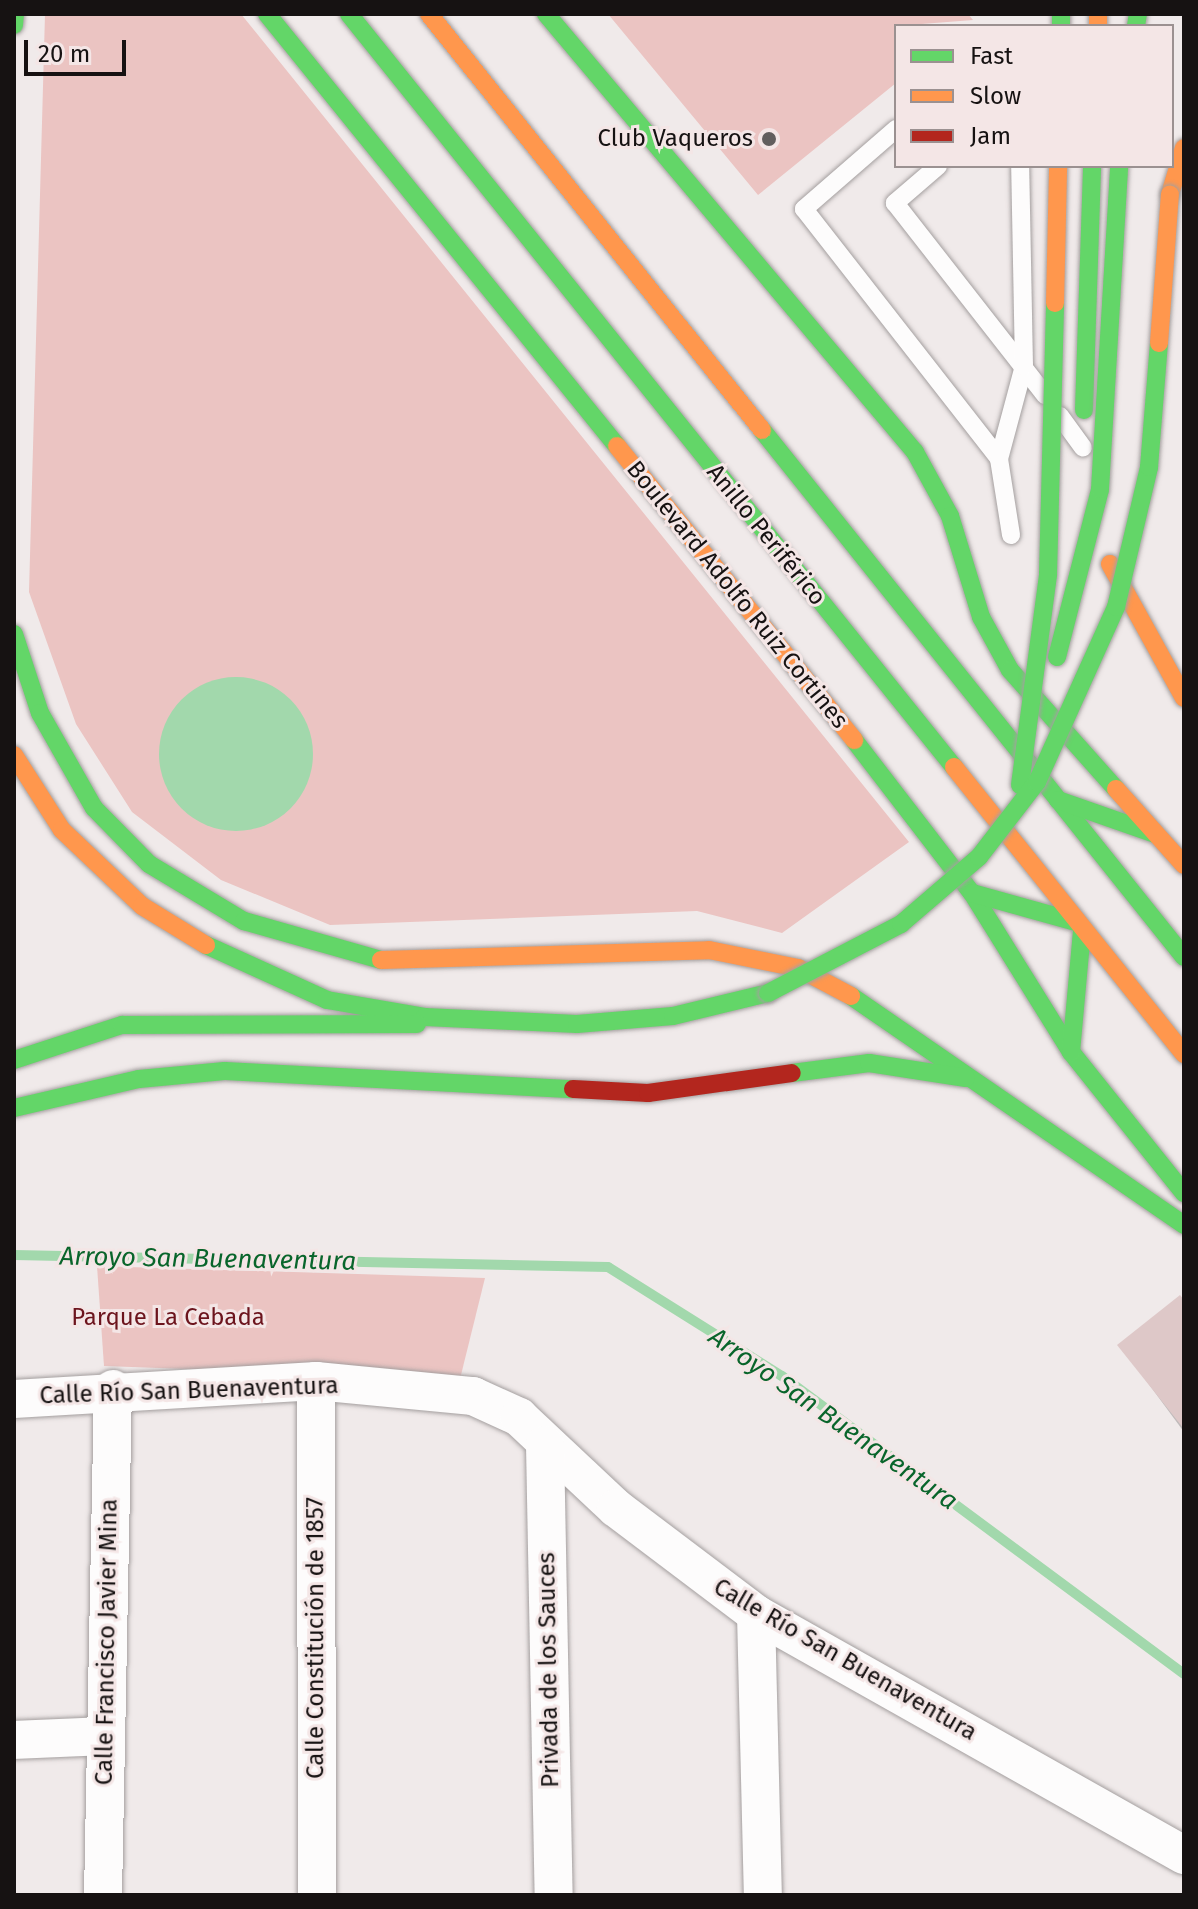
<!DOCTYPE html>
<meta charset="utf-8">
<style>
body{margin:0}
#map{position:relative;width:1198px;height:1909px;overflow:hidden;background:#f0eaea;font-family:"Fira Sans",sans-serif}
div>[style]{position:absolute}
.green>*{inset:0;background:#ebc4c2}
.water>*{inset:0;background:#a2d8ac}
.round{border-radius:50%}
.shadow>*{inset:0;background:#0003}
.stream>*{height:10px;margin:-5px;padding:0 5px;transform-origin:5px;border-radius:5px;background:#a2d8ac}
.building>*{inset:0;background:#dec8c8}
.roads{filter:drop-shadow(0 0 2px #a49f9f) drop-shadow(0 0 2px #a49f9f)}
.lane>*{height:18px;margin:-9px;padding:0 9px;transform-origin:9px;border-radius:9px;background:#fdfcfc}
.street>*{height:38px;margin:-19px;padding:0 19px;transform-origin:19px;border-radius:19px;background:#fdfcfc}
.fast>*{height:18px;margin:-9px;padding:0 9px;transform-origin:9px;border-radius:9px;background:#63d668}
.slow>*{height:18px;margin:-9px;padding:0 9px;transform-origin:9px;border-radius:9px;background:#ff974d}
.jam>*{height:18px;margin:-9px;padding:0 9px;transform-origin:9px;border-radius:9px;background:#b3261e}
.bridges{filter:drop-shadow(0 0 2px #a49f9f) drop-shadow(0 0 2px #a49f9f)}
.fast-bridge>*{height:18px;margin:-9px;padding:0 9px;transform-origin:9px;border-radius:9px;background:#63d668}
.slow-bridge>*{height:18px;margin:-9px;padding:0 9px;transform-origin:9px;border-radius:9px;background:#ff974d}
.dots>*{width:22px;height:22px;translate:-50% -50%;box-sizing:border-box;border:4px solid #f4e6e6;border-radius:50%}
span{translate:-50% -50%;white-space:nowrap;text-align:center;line-height:1.15;-webkit-text-stroke:6px #f4e6e6;paint-order:stroke}
.poi-label{font-size:24px;color:#161212}
.right{translate:-100% -50%;text-align:right}
.street-label{font-size:24px;color:#161212}
.park-label{font-size:24px;color:#6c141d}
.water-label{font-size:26px;color:#09652b;font-style:italic}
.frame{position:absolute;inset:0;border:16px solid #161212;pointer-events:none}
.legend{position:absolute;left:894px;top:24px;width:280px;height:144px;box-sizing:border-box;background:#f4e6e6;border:2px solid #9b9191;margin:0;padding:10px 14px;list-style:none;font-size:24px;color:#161212}
.legend li{display:flex;align-items:center;gap:16px;height:40px}
.legend b{width:40px;border:2px solid #9b9191}
.scale{position:absolute;left:24px;top:40px;width:102px;height:36px;box-sizing:border-box;border:4px solid #161212;border-top:0;padding-left:10px;font-size:24px;line-height:28px;white-space:nowrap;color:#161212;-webkit-text-stroke:6px #f4e6e6;paint-order:stroke}
</style>
<div id="map">
<div class="green">
<div style="clip-path:polygon(45px 14px,241px 14px,909px 842px,782px 933px,697px 911px,330px 925px,221px 880px,132px 812px,76px 724px,29px 592px)"></div>
<div style="clip-path:polygon(608px 14px,968px 14px,973px 20px,896px 26px,896px 83px,758px 195px)"></div>
<div style="clip-path:polygon(97px 1266px,485px 1278px,460px 1379px,104px 1366px)"></div>
</div>
<div class="water">
<div class="round" style="left:159px;top:677px;width:154px;height:154px"></div>
</div>
<div class="shadow">
<div style="clip-path:polygon(1184px 1303px,1184px 1432px,1120px 1345px)"></div>
</div>
<div class="stream">
<div style="left:14px;top:1255px;width:594px;rotate:1.16deg"></div>
<div style="left:608px;top:1267px;width:205px;rotate:32.1deg"></div>
<div style="left:782px;top:1376px;width:500px;rotate:36.55deg"></div>
</div>
<div class="building">
<div style="clip-path:polygon(1180px 1295px,1184px 1300px,1184px 1429px,1117px 1345px)"></div>
</div>
<div class="roads">
<div class="lane">
<div style="left:896px;top:129px;width:122px;rotate:139deg"></div>
<div style="left:804px;top:209px;width:317px;rotate:52deg"></div>
<div style="left:999px;top:459px;width:77px;rotate:81deg"></div>
<div style="left:938px;top:166px;width:57px;rotate:139.3deg"></div>
<div style="left:895px;top:203px;width:244px;rotate:52deg"></div>
<div style="left:1060px;top:416px;width:39px;rotate:54deg"></div>
<div style="left:999px;top:459px;width:96px;rotate:-75deg"></div>
<div style="left:1024px;top:366px;width:200px;rotate:-91.1deg"></div>
</div>
<div class="street">
<div style="left:316px;top:1381px;width:514px;rotate:89.89deg"></div>
<div style="left:14px;top:1399px;width:303px;rotate:-3.4deg"></div>
<div style="left:316px;top:1381px;width:158px;rotate:5.5deg"></div>
<div style="left:473px;top:1396px;width:51px;rotate:24.5deg"></div>
<div style="left:519px;top:1417px;width:133px;rotate:43.2deg"></div>
<div style="left:616px;top:1508px;width:176px;rotate:37.1deg"></div>
<div style="left:756px;top:1614px;width:491px;rotate:29.4deg"></div>
<div style="left:545px;top:1445px;width:450px;rotate:88.9deg"></div>
<div style="left:756px;top:1614px;width:281px;rotate:88.6deg"></div>
<div style="left:14px;top:1740px;width:91px;rotate:-2.5deg"></div>
<div style="left:103px;top:1895px;width:506px;rotate:-88.87deg"></div>
</div>
<div class="fast">
<div style="left:267px;top:14px;width:556px;rotate:50.99deg"></div>
<div style="left:349px;top:14px;width:966px;rotate:51.22deg"></div>
<div style="left:546px;top:14px;width:573px;rotate:49.89deg"></div>
<div style="left:915px;top:452px;width:73px;rotate:61.3deg"></div>
<div style="left:950px;top:516px;width:106px;rotate:72.9deg"></div>
<div style="left:981px;top:617px;width:60px;rotate:61.3deg"></div>
<div style="left:1010px;top:670px;width:159px;rotate:48.3deg"></div>
<div style="left:1061px;top:14px;width:12px;rotate:90deg"></div>
<div style="left:14px;top:25px;width:11px;rotate:-85deg"></div>
<div style="left:1136px;top:26px;width:12px;rotate:-81deg"></div>
<div style="left:1084px;top:410px;width:244px;rotate:-88.1deg"></div>
<div style="left:762px;top:430px;width:675px;rotate:51.31deg"></div>
<div style="left:14px;top:634px;width:83px;rotate:71.8deg"></div>
<div style="left:40px;top:713px;width:109px;rotate:60.4deg"></div>
<div style="left:94px;top:808px;width:78px;rotate:45.5deg"></div>
<div style="left:149px;top:864px;width:111px;rotate:31deg"></div>
<div style="left:244px;top:921px;width:142px;rotate:15.9deg"></div>
<div style="left:854px;top:740px;width:193px;rotate:52.4deg"></div>
<div style="left:972px;top:893px;width:187px;rotate:58.1deg"></div>
<div style="left:1071px;top:1052px;width:181px;rotate:51.3deg"></div>
<div style="left:1058px;top:800px;width:103px;rotate:19.3deg"></div>
<div style="left:972px;top:893px;width:108px;rotate:15.6deg"></div>
<div style="left:206px;top:945px;width:133px;rotate:24.4deg"></div>
<div style="left:327px;top:1000px;width:99px;rotate:9.8deg"></div>
<div style="left:425px;top:1017px;width:152px;rotate:2.6deg"></div>
<div style="left:577px;top:1024px;width:96px;rotate:-4.8deg"></div>
<div style="left:673px;top:1016px;width:98px;rotate:-13.6deg"></div>
<div style="left:851px;top:996px;width:404px;rotate:34.5deg"></div>
<div style="left:1071px;top:1052px;width:122px;rotate:-84.8deg"></div>
<div style="left:14px;top:1060px;width:114px;rotate:-18deg"></div>
<div style="left:122px;top:1025px;width:295px;rotate:-0.2deg"></div>
<div style="left:792px;top:1073px;width:78px;rotate:-7.4deg"></div>
<div style="left:869px;top:1063px;width:98px;rotate:8.8deg"></div>
<div style="left:14px;top:1108px;width:128px;rotate:-13.1deg"></div>
<div style="left:139px;top:1079px;width:86px;rotate:-5.3deg"></div>
<div style="left:225px;top:1071px;width:348px;rotate:3deg"></div>
</div>
<div class="slow">
<div style="left:429px;top:14px;width:533px;rotate:51.32deg"></div>
<div style="left:1098px;top:14px;width:12px;rotate:90deg"></div>
<div style="left:1170px;top:194px;width:48px;rotate:-73.1deg"></div>
<div style="left:617px;top:446px;width:378px;rotate:51.1deg"></div>
<div style="left:1110px;top:564px;width:153px;rotate:61.1deg"></div>
<div style="left:14px;top:755px;width:89px;rotate:57.4deg"></div>
<div style="left:62px;top:830px;width:110px;rotate:43.5deg"></div>
<div style="left:142px;top:906px;width:75px;rotate:31.4deg"></div>
<div style="left:954px;top:767px;width:368px;rotate:51.3deg"></div>
<div style="left:1116px;top:789px;width:102px;rotate:48.2deg"></div>
<div style="left:381px;top:960px;width:328px;rotate:-1.7deg"></div>
<div style="left:709px;top:950px;width:91px;rotate:11.4deg"></div>
<div style="left:798px;top:968px;width:60px;rotate:27.8deg"></div>
</div>
<div class="jam">
<div style="left:573px;top:1089px;width:75px;rotate:3.1deg"></div>
<div style="left:648px;top:1093px;width:145px;rotate:-7.9deg"></div>
</div>
</div>
<div class="bridges">
<div class="fast-bridge">
<div style="left:1057px;top:657px;width:173px;rotate:-75.6deg"></div>
<div style="left:1100px;top:489px;width:324px;rotate:-86.6deg"></div>
<div style="left:1020px;top:785px;width:213px;rotate:-82.4deg"></div>
<div style="left:1048px;top:574px;width:271px;rotate:-88.5deg"></div>
<div style="left:768px;top:993px;width:150px;rotate:-27.4deg"></div>
<div style="left:901px;top:924px;width:103px;rotate:-40.7deg"></div>
<div style="left:979px;top:857px;width:95px;rotate:-52.3deg"></div>
<div style="left:1037px;top:782px;width:192px;rotate:-65.7deg"></div>
<div style="left:1116px;top:607px;width:144px;rotate:-76.7deg"></div>
<div style="left:1149px;top:467px;width:124px;rotate:-85.4deg"></div>
</div>
<div class="slow-bridge">
<div style="left:1055px;top:303px;width:137px;rotate:-88.7deg"></div>
<div style="left:1159px;top:343px;width:149px;rotate:-85.8deg"></div>
</div>
</div>
<div class="dots">
<div style="left:769px;top:139px;background:#625e5e"></div>
</div>
<div class="poi-label">
<span class="right" style="left:753px;top:139px">Club Vaqueros</span>
</div>
<div class="street-label">
<span style="left:766px;top:535px;rotate:51deg">Anillo Periférico</span>
<span style="left:737px;top:595px;rotate:51deg">Boulevard Adolfo Ruiz Cortines</span>
<span style="left:189px;top:1391px;rotate:-2deg">Calle Río San Buenaventura</span>
<span style="left:316px;top:1638px;rotate:-90deg">Calle Constitución de 1857</span>
<span style="left:107px;top:1642px;rotate:-89deg">Calle Francisco Javier Mina</span>
<span style="left:845px;top:1660px;rotate:30deg">Calle Río San Buenaventura</span>
<span style="left:549px;top:1670px;rotate:-91deg">Privada de los Sauces</span>
</div>
<div class="park-label">
<span style="left:168px;top:1318px">Parque La Cebada</span>
</div>
<div class="water-label">
<span style="left:208px;top:1259px;rotate:1deg">Arroyo San Buenaventura</span>
<span style="left:833px;top:1419px;rotate:35deg">Arroyo San Buenaventura</span>
</div>
<div class="frame"></div>
<ul class="legend">
<li><b style="height:10px;background:#63d668"></b>Fast</li>
<li><b style="height:10px;background:#ff974d"></b>Slow</li>
<li><b style="height:10px;background:#b3261e"></b>Jam</li>
</ul>
<div class="scale">20 m</div>
</div>
